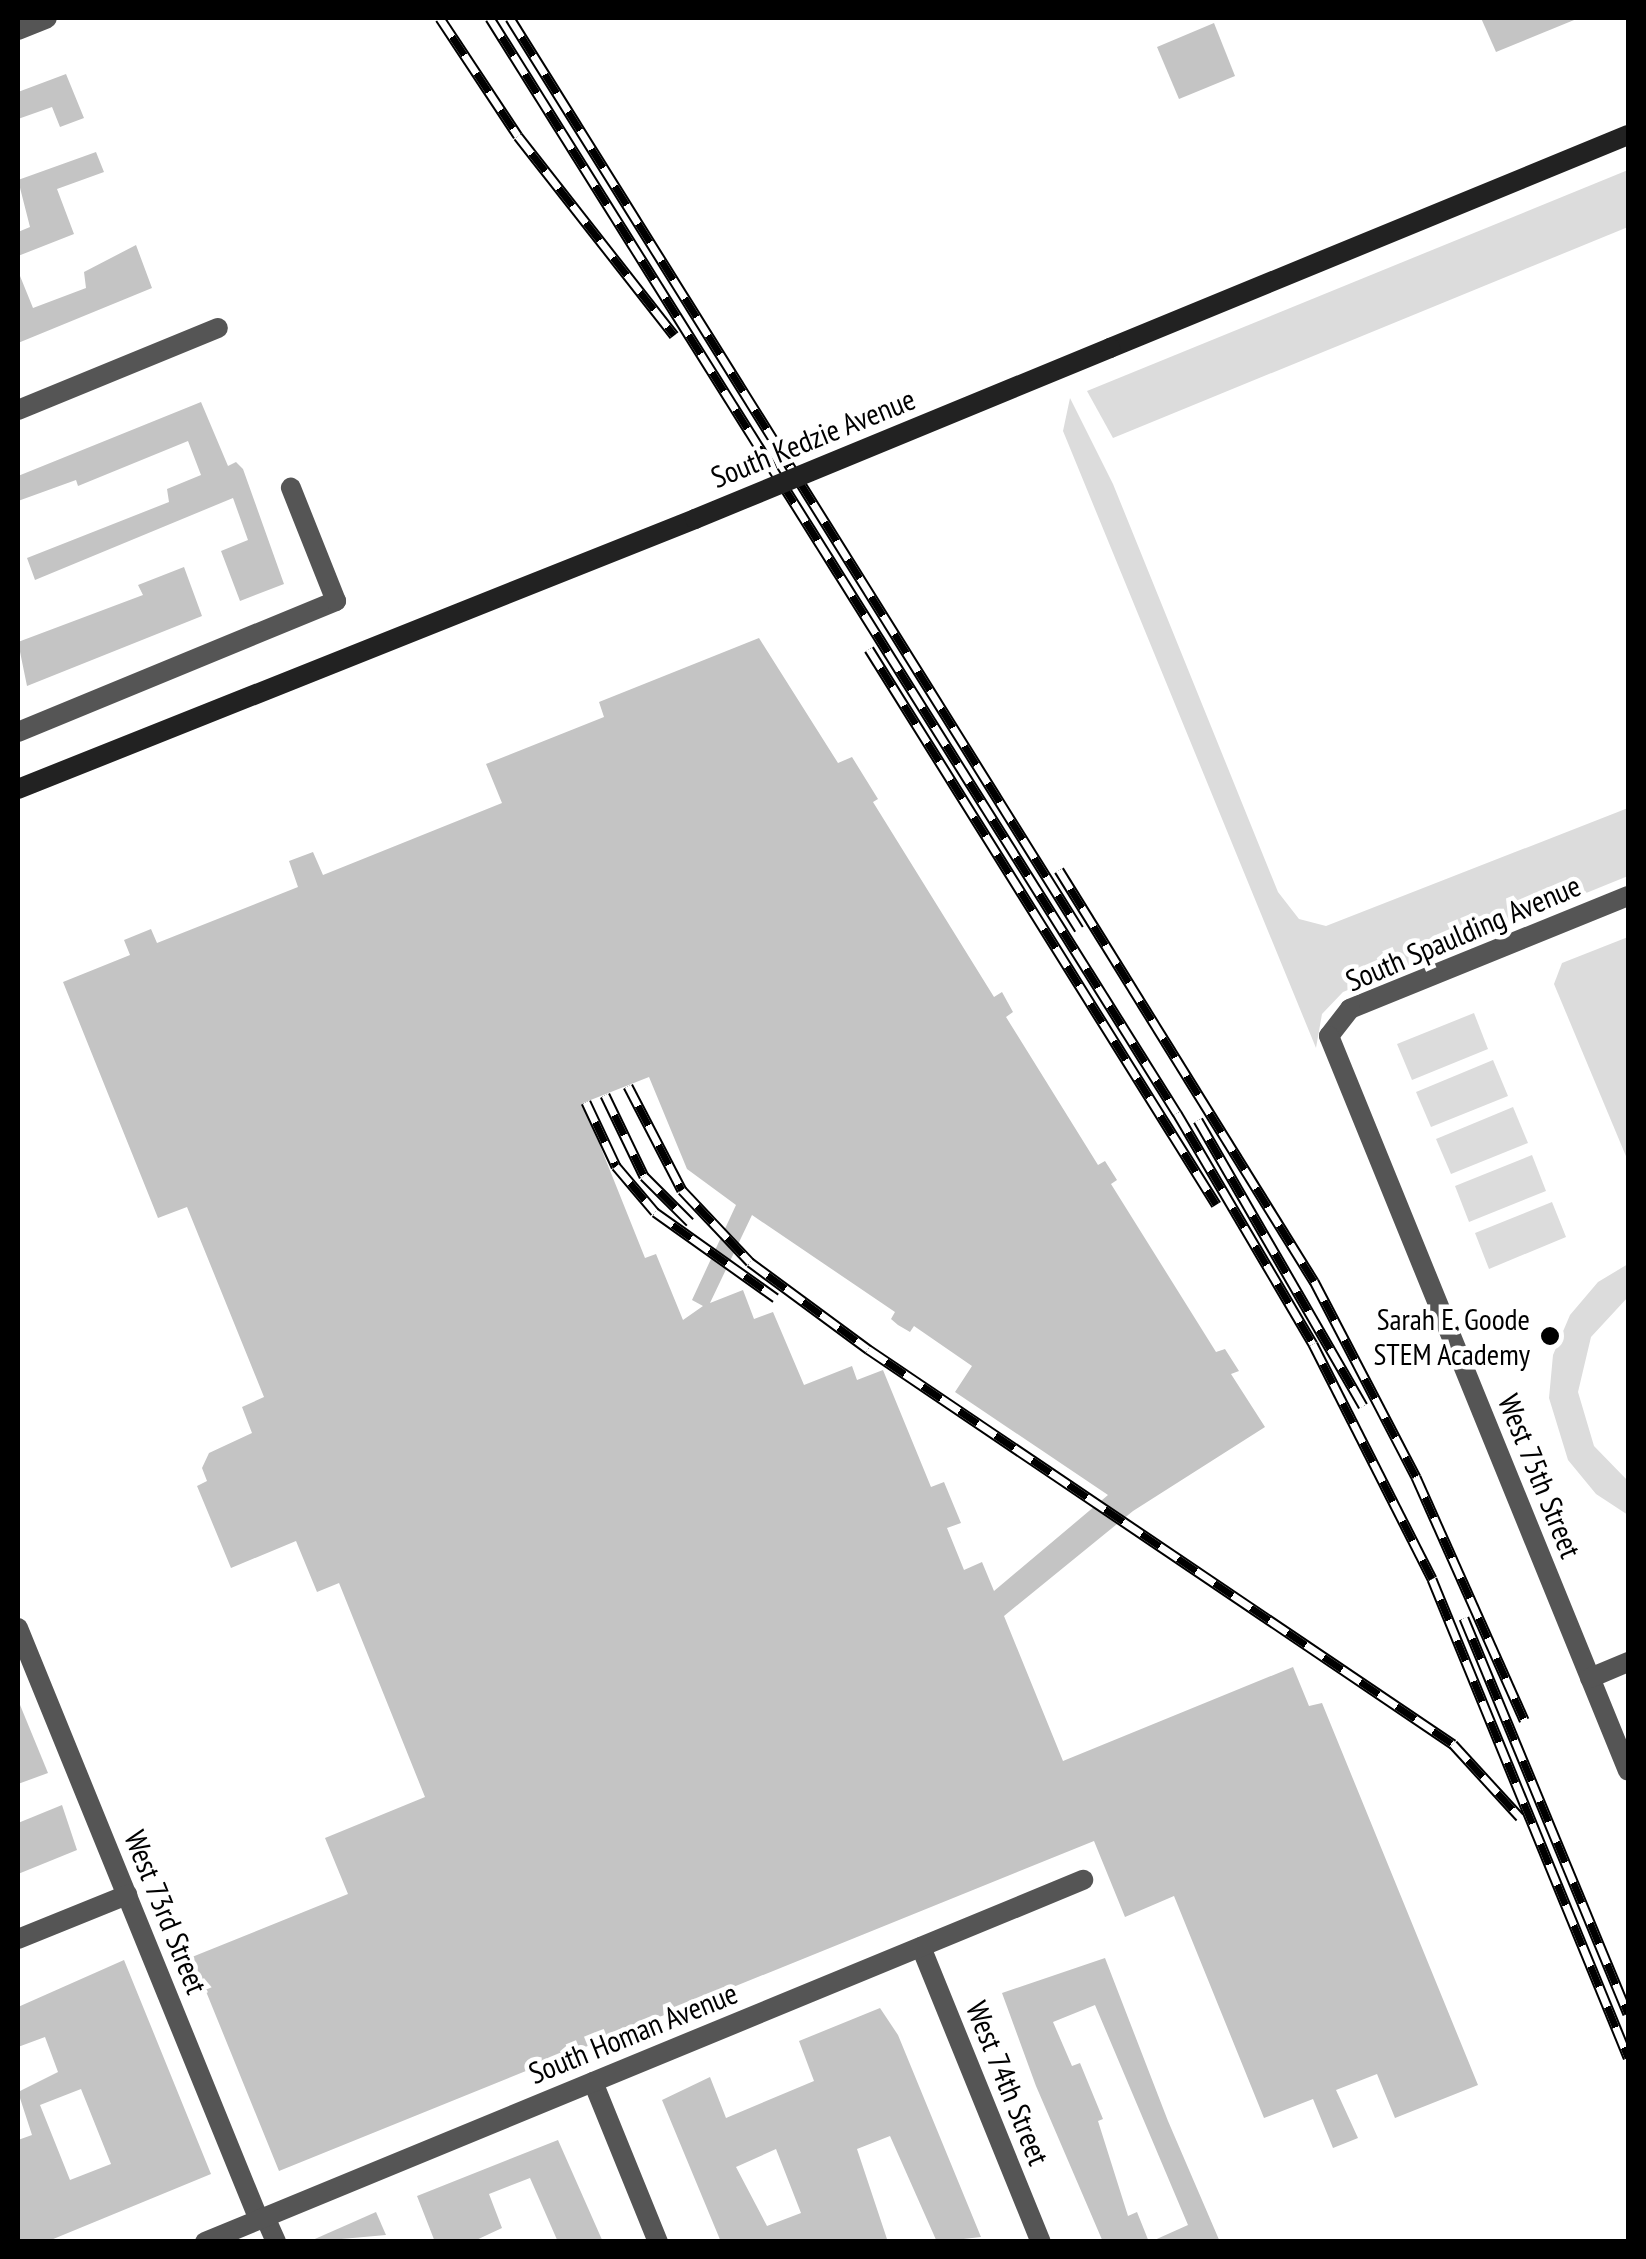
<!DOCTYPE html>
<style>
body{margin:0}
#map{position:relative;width:1646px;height:2259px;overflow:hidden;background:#fff;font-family:"PT Sans Narrow",sans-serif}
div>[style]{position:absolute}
.green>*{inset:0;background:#dcdcdc}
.building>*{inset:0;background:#c4c4c4}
.street>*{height:20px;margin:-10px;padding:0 10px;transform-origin:10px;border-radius:10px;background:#555}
.secondary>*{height:20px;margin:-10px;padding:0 10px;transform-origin:10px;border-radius:10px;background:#222}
.rail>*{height:11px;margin-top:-5.5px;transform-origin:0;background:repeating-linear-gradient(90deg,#fff 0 22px,#000 0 44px);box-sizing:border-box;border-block:2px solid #000}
.secondary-bridge>*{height:20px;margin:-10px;padding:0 10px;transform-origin:10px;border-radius:10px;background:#222}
.dots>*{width:28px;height:28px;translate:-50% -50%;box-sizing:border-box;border:5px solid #fff;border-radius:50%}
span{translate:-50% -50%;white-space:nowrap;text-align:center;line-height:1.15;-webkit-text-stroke:9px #fff;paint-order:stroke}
.street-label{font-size:30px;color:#000}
.poi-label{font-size:30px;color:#000}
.right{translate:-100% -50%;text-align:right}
.frame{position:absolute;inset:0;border:20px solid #000;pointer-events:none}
</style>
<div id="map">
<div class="green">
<div style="clip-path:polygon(1628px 170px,1628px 227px,1113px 438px,1087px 391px)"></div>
<div style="clip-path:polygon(1070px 398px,1113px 484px,1278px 892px,1299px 919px,1326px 926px,1628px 808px,1628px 876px,1343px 992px,1322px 1014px,1316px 1048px,1063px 431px)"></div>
<div style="clip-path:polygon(1628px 937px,1628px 1161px,1554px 984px,1562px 963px)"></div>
<div style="clip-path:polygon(1474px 1013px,1488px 1049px,1412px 1080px,1397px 1044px)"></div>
<div style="clip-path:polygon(1493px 1060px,1508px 1096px,1431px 1127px,1416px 1092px)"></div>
<div style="clip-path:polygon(1513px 1107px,1528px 1143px,1451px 1174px,1436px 1139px)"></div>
<div style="clip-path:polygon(1532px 1155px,1546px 1191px,1469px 1222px,1455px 1186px)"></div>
<div style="clip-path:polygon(1552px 1202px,1566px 1237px,1489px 1269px,1475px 1233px)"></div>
<div style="clip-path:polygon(1628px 1264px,1628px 1297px,1591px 1337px,1578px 1392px,1594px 1446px,1628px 1481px,1628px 1515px,1596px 1494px,1568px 1460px,1549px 1398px,1553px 1355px,1570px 1315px,1598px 1282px)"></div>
</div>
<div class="building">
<div style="clip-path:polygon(1481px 18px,1579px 18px,1496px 52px)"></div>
<div style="clip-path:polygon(1214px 23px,1235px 76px,1179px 99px,1157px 47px)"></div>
<div style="clip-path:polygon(66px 74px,84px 118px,60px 127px,52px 107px,18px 119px,18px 92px)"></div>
<div style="clip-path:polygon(96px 152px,104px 172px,57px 189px,74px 234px,18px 256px,18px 232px,30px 227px,18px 180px)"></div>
<div style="clip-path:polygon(136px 245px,152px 288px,18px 343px,18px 271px,33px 308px,86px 288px,84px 272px)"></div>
<div style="clip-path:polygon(201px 402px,228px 466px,236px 462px,243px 469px,284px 584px,240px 601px,221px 551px,248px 540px,233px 498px,35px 580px,27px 558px,169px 502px,167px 489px,201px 475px,188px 441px,78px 486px,76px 480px,18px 501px,18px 476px)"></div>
<div style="clip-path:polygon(184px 567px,202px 616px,27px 686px,18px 642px,143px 595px,138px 585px)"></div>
<div style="clip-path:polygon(evenodd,759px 638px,838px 763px,852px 757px,878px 799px,873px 802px,994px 997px,1002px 992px,1013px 1012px,1006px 1017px,1098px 1165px,1105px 1161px,1117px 1180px,1111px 1184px,1216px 1352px,1225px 1349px,1239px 1371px,1231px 1374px,1265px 1427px,1133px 1511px,1004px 1616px,1063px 1761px,1293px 1667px,1309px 1706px,1322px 1703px,1478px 2085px,1395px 2118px,1377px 2074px,1336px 2090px,1358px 2138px,1333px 2148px,1313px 2099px,1264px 2118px,1174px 1896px,1125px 1917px,1094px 1841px,279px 2171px,192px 1957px,348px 1894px,325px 1838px,425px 1797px,339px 1583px,317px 1592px,296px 1541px,231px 1568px,197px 1486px,207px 1481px,202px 1468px,209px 1453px,252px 1433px,242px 1407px,264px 1397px,187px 1207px,158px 1218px,63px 982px,130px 955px,124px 940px,151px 929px,157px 943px,298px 887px,289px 861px,313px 852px,323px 875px,502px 803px,486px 764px,604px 717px,599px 702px,759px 638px,649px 1077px,687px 1169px,736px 1205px,692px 1300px,703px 1306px,683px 1320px,656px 1254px,645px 1258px,583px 1103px,649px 1077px,759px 638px,752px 1215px,895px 1312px,891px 1319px,898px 1325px,910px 1332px,914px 1326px,972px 1366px,955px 1392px,1108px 1495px,994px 1591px,982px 1562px,964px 1570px,947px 1528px,961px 1523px,944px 1482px,931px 1487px,883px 1370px,857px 1380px,852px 1366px,804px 1385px,773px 1312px,754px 1319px,743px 1290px,710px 1303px,752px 1215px)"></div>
<div style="clip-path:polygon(18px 1700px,48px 1773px,18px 1784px)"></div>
<div style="clip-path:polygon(62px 1805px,77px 1850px,18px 1874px,18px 1823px)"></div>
<div style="clip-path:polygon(1105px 1958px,1168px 2121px,1220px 2242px,1150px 2242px,1188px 2225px,1095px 2005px,1053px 2022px,1072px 2066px,1080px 2063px,1103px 2119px,1098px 2121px,1128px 2216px,1137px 2212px,1149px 2242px,1103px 2242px,1036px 2086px,1002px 1993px)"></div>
<div style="clip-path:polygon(evenodd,124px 1960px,211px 2174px,46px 2242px,18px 2242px,18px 2140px,32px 2135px,18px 2092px,58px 2072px,45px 2037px,18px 2047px,18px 2007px,124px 1960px,81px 2089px,111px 2164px,70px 2180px,40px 2105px,81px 2089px)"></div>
<div style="clip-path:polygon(evenodd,880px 2008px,898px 2035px,981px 2237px,937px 2242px,890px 2136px,857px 2149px,888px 2242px,721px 2242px,662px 2100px,710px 2077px,726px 2118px,814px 2081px,799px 2041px,880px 2008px,776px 2149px,801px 2213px,767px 2226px,736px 2167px,776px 2149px)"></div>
<div style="clip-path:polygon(558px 2140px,603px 2242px,558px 2242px,530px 2178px,489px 2194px,502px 2228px,472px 2242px,435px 2242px,417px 2196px)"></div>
<div style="clip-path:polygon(376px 2212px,386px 2235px,308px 2242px)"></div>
</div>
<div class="street">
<div style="left:18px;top:30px;width:31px;rotate:-22deg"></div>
<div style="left:18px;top:410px;width:216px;rotate:-22.3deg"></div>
<div style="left:18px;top:732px;width:344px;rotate:-22.4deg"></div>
<div style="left:336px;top:601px;width:122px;rotate:-111.7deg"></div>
<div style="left:1628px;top:896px;width:300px;rotate:157.9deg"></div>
<div style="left:1350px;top:1009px;width:34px;rotate:128deg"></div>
<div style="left:1329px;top:1036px;width:793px;rotate:67.86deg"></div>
<div style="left:18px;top:1628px;width:639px;rotate:67.85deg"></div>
<div style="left:1590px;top:1678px;width:41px;rotate:-22.8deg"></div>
<div style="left:18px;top:1939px;width:118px;rotate:-22deg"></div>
<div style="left:921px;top:1947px;width:318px;rotate:67.9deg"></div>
<div style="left:593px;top:2082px;width:173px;rotate:67.9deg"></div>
<div style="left:265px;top:2217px;width:27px;rotate:66deg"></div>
<div style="left:205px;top:2242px;width:950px;rotate:-22.41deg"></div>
</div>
<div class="secondary">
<div style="left:1110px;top:348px;width:560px;rotate:-22.35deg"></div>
<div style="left:18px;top:789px;width:729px;rotate:-21.74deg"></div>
</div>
<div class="rail">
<div style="left:440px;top:18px;width:141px;rotate:56.5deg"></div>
<div style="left:518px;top:136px;width:253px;rotate:51.9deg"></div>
<div style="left:490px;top:18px;width:1293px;rotate:57.9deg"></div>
<div style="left:1177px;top:1113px;width:268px;rotate:59.5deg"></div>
<div style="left:1313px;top:1344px;width:263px;rotate:63.1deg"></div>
<div style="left:1432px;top:1579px;width:517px;rotate:67.7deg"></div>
<div style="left:510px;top:18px;width:1074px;rotate:58.01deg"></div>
<div style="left:869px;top:649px;width:655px;rotate:57.99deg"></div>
<div style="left:1059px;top:870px;width:484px;rotate:58.2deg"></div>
<div style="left:1314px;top:1281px;width:221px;rotate:62.5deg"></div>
<div style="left:1416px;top:1477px;width:266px;rotate:66deg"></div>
<div style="left:628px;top:1086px;width:117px;rotate:62.6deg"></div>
<div style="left:682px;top:1190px;width:99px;rotate:46.6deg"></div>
<div style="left:750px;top:1262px;width:147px;rotate:36.4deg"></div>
<div style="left:868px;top:1349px;width:706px;rotate:34.03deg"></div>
<div style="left:1453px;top:1744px;width:99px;rotate:47.5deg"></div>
<div style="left:605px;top:1095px;width:90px;rotate:64.3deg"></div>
<div style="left:644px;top:1176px;width:65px;rotate:45deg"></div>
<div style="left:586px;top:1102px;width:71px;rotate:64.9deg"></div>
<div style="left:616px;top:1166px;width:60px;rotate:49.7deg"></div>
<div style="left:655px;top:1212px;width:148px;rotate:35.4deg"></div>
<div style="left:1198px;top:1120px;width:330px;rotate:60deg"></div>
<div style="left:1464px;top:1618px;width:428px;rotate:67.5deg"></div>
</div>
<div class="secondary-bridge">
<div style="left:695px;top:519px;width:449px;rotate:-22.4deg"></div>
</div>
<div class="dots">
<div style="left:1550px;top:1336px;background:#000"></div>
</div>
<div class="street-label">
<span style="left:813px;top:438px;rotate:-22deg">South Kedzie Avenue</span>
<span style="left:1463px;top:933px;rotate:-23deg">South Spaulding Avenue</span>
<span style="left:1540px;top:1476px;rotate:68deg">West 75th Street</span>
<span style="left:166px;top:1912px;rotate:68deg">West 73rd Street</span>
<span style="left:633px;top:2033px;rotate:-22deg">South Homan Avenue</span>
<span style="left:1008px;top:2083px;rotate:68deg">West 74th Street</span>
</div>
<div class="poi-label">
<span class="right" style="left:1530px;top:1336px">Sarah E. Goode<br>STEM Academy</span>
</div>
<div class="frame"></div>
</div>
